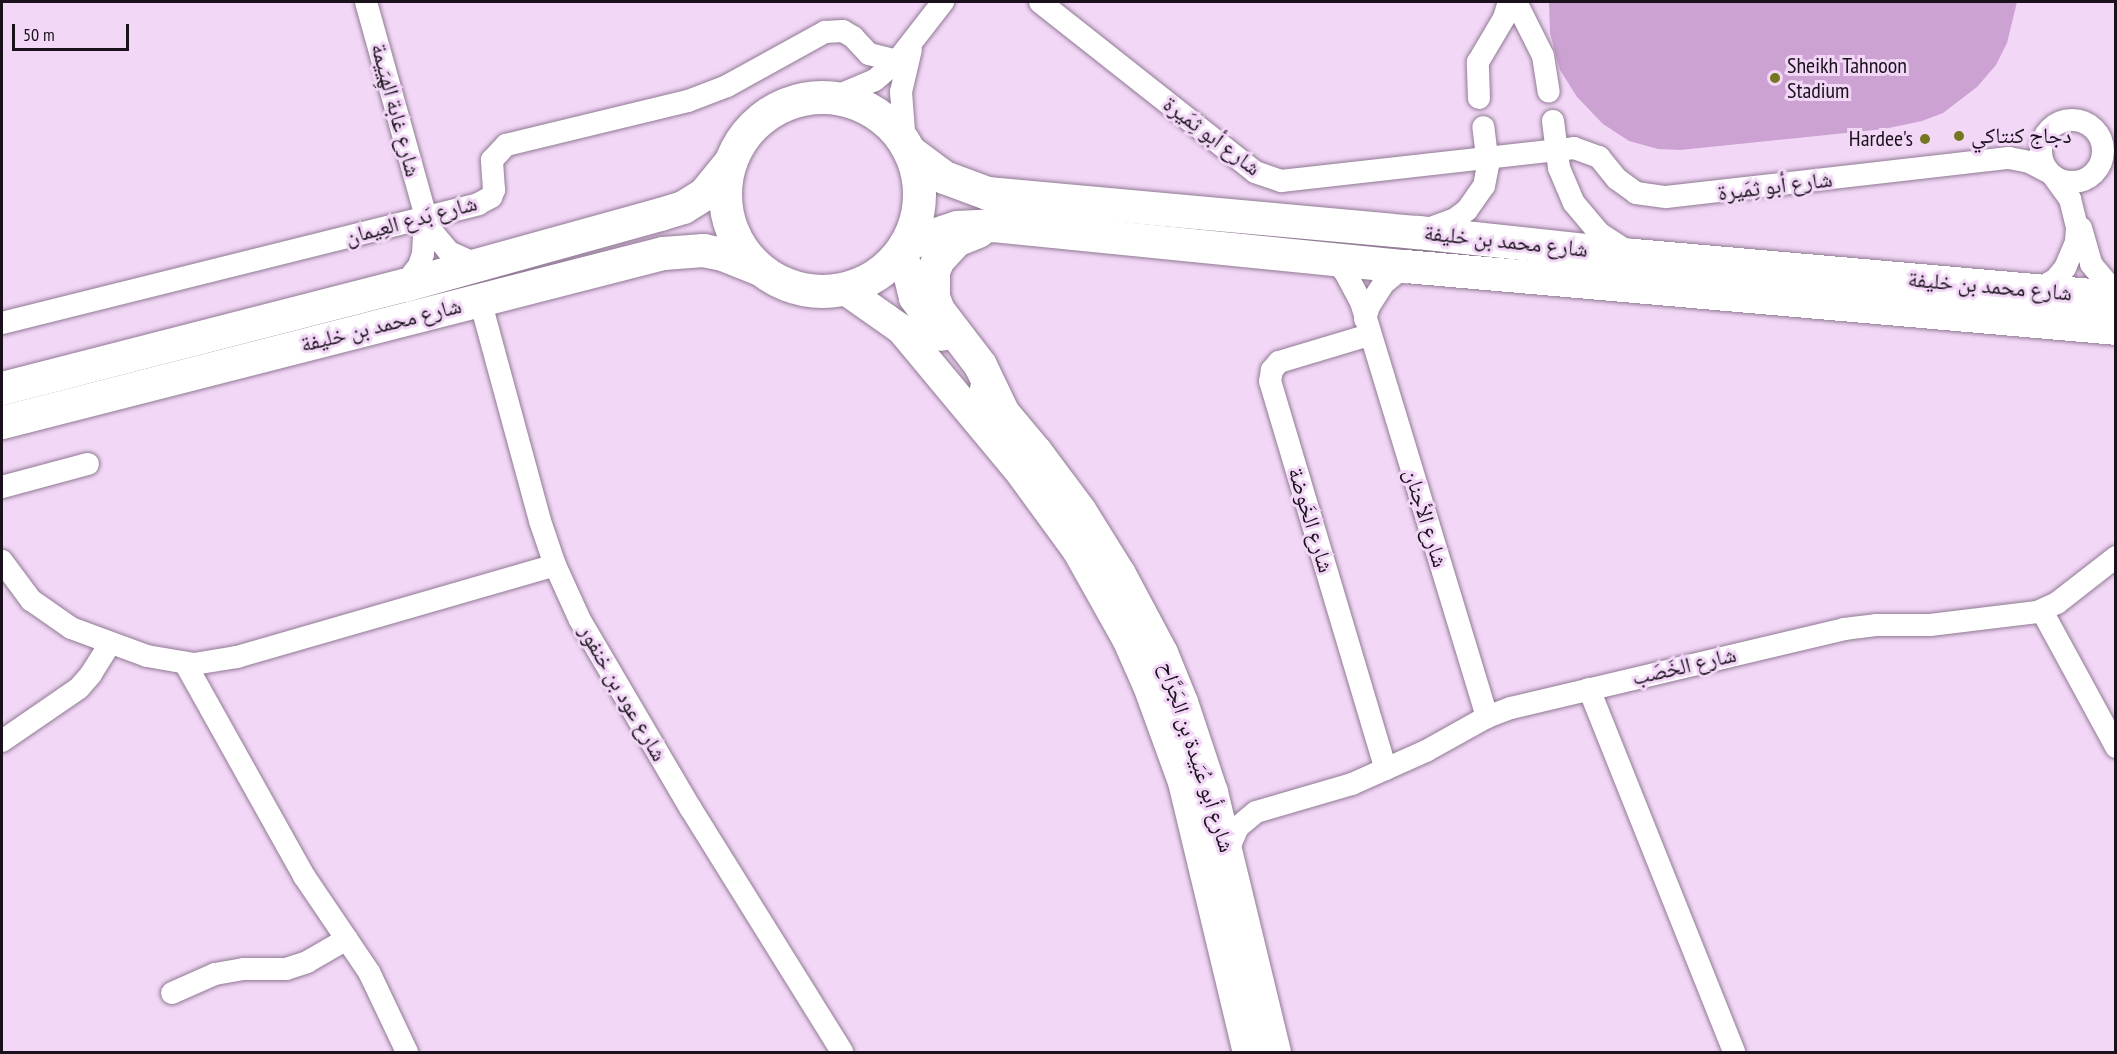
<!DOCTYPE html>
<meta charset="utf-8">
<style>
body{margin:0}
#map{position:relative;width:2117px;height:1054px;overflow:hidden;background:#f2d8f6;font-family:"PT Sans Narrow","Noto Naskh Arabic",sans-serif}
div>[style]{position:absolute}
.green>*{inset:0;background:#cba2d2}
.roads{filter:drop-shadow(0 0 2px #907994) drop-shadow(0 0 2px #907994)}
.minor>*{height:22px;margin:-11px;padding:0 11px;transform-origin:11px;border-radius:11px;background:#fff}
.minor>.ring{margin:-11px;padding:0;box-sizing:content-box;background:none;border:22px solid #fff;border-radius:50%}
.major>*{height:30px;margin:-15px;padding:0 15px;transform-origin:15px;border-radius:15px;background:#fff}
.highway>*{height:33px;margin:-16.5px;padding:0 16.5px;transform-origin:16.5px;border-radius:16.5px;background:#fff}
.highway>.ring{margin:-16.5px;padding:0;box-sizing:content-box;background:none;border:33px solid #fff;border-radius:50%}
.dots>*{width:16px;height:16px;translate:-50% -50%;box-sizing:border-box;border:3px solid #f2d8f6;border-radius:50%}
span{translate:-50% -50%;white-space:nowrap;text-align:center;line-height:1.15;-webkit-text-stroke:6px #f2d8f6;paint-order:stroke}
.poi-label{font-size:22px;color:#1a111c}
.left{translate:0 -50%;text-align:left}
.right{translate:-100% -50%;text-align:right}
.street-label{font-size:22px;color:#1a111c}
.frame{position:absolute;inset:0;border:3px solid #1a111c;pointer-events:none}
.scale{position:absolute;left:12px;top:24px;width:117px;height:27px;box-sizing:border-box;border:3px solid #1a111c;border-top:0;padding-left:8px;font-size:18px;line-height:21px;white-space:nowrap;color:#1a111c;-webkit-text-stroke:4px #f2d8f6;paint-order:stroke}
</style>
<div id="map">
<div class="green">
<div style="clip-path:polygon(1549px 2px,2017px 2px,2007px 43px,1996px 65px,1977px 87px,1943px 113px,1922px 121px,1884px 129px,1680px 150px,1658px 149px,1629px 141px,1603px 124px,1577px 97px,1560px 70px,1550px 33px)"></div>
</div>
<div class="roads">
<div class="minor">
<div style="left:366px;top:2px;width:235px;rotate:74.4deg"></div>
<div style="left:429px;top:228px;width:31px;rotate:50deg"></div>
<div style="left:449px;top:252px;width:32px;rotate:24deg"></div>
<div style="left:1040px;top:2px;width:274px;rotate:38.3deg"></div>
<div style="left:1255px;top:172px;width:28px;rotate:19deg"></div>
<div style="left:1281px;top:181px;width:295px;rotate:-6.4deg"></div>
<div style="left:1574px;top:148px;width:27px;rotate:20deg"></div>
<div style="left:1599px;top:157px;width:28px;rotate:51deg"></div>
<div style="left:1617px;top:179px;width:24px;rotate:36deg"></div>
<div style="left:1636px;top:193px;width:30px;rotate:8deg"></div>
<div style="left:1666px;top:197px;width:345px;rotate:-6.5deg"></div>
<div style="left:2009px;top:158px;width:20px;rotate:11deg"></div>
<div style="left:2029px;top:162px;width:20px;rotate:27deg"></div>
<div style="left:1516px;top:2px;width:60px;rotate:63.4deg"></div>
<div style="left:1543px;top:56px;width:36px;rotate:81deg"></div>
<div style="left:835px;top:97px;width:43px;rotate:-23deg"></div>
<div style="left:875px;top:80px;width:29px;rotate:-41deg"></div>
<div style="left:897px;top:61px;width:75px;rotate:-52.1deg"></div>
<div style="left:1479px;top:98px;width:36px;rotate:-92deg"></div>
<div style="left:1478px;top:62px;width:51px;rotate:-59.4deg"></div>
<div style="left:1504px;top:18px;width:17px;rotate:-73deg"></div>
<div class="ring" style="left:2041px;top:120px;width:40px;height:40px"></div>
<div style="left:1553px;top:121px;width:47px;rotate:82.7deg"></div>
<div style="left:1559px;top:168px;width:38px;rotate:67deg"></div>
<div style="left:1574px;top:203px;width:39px;rotate:50deg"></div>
<div style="left:1599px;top:233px;width:33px;rotate:33deg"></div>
<div style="left:905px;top:144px;width:52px;rotate:-94.4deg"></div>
<div style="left:901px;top:92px;width:44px;rotate:-76.9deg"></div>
<div style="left:2081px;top:228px;width:37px;rotate:74deg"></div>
<div style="left:2091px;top:264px;width:39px;rotate:50deg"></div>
<div style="left:1425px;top:230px;width:32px;rotate:-20deg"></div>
<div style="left:1455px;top:219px;width:15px;rotate:-37deg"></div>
<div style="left:1467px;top:210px;width:29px;rotate:-55deg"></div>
<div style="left:1484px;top:186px;width:21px;rotate:-79deg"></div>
<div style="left:1488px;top:165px;width:38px;rotate:-97deg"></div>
<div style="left:1333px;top:259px;width:18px;rotate:47deg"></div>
<div style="left:1345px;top:272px;width:34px;rotate:62deg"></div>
<div style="left:1361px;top:302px;width:434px;rotate:73.1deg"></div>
<div style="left:404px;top:285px;width:24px;rotate:-52deg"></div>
<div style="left:419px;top:266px;width:13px;rotate:-72deg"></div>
<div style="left:423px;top:254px;width:34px;rotate:-87deg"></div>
<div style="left:2037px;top:290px;width:22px;rotate:-30deg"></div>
<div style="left:2056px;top:279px;width:14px;rotate:-51deg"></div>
<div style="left:2065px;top:268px;width:28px;rotate:-67deg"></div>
<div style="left:2076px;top:242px;width:15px;rotate:-86deg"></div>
<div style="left:2077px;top:227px;width:29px;rotate:-104deg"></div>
<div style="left:2070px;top:199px;width:29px;rotate:-126deg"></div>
<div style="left:480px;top:300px;width:229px;rotate:74.8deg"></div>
<div style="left:540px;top:521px;width:46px;rotate:71.2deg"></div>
<div style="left:555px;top:565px;width:60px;rotate:65.6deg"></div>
<div style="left:580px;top:620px;width:219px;rotate:59.6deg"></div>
<div style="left:691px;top:809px;width:286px;rotate:58.1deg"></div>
<div style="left:1365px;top:319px;width:14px;rotate:-73deg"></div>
<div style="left:1369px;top:306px;width:27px;rotate:-57deg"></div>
<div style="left:1384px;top:283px;width:27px;rotate:-39deg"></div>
<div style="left:2px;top:323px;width:491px;rotate:-14deg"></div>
<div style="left:478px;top:204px;width:15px;rotate:-28deg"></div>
<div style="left:491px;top:197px;width:8px;rotate:-67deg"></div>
<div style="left:494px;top:190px;width:30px;rotate:-94deg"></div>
<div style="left:492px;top:160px;width:21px;rotate:-47deg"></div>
<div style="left:506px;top:145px;width:187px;rotate:-13.6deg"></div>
<div style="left:688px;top:101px;width:42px;rotate:-21deg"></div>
<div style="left:727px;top:86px;width:112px;rotate:-28.9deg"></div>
<div style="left:825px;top:32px;width:18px;rotate:-3deg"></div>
<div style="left:843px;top:31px;width:12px;rotate:31deg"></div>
<div style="left:853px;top:37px;width:23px;rotate:47deg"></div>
<div style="left:869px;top:54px;width:29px;rotate:14deg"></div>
<div style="left:1369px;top:335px;width:94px;rotate:163.3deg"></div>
<div style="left:1279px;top:362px;width:11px;rotate:131deg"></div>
<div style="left:1272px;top:370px;width:11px;rotate:100deg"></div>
<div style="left:1270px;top:381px;width:405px;rotate:73.4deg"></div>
<div style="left:2px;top:487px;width:89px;rotate:-15deg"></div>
<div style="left:2px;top:561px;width:49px;rotate:53.4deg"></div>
<div style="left:31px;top:600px;width:49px;rotate:35deg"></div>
<div style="left:71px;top:628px;width:81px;rotate:20.2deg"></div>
<div style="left:147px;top:656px;width:48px;rotate:9.7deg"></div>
<div style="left:194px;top:664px;width:44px;rotate:-9.2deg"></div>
<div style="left:237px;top:657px;width:331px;rotate:-16.1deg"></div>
<div style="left:2042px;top:611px;width:155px;rotate:61.4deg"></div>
<div style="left:185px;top:663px;width:244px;rotate:60.8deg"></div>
<div style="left:304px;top:876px;width:116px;rotate:55.9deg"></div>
<div style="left:369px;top:972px;width:89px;rotate:64.6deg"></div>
<div style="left:1589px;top:689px;width:391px;rotate:68.2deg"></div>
<div style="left:2px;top:741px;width:93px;rotate:-34.5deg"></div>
<div style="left:79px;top:688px;width:18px;rotate:-49deg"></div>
<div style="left:91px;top:674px;width:36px;rotate:-58deg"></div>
<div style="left:1229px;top:848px;width:23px;rotate:-67deg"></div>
<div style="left:1238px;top:827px;width:23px;rotate:-40deg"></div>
<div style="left:1256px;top:812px;width:100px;rotate:-16.3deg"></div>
<div style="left:1352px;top:784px;width:81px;rotate:-24deg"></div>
<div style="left:1426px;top:751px;width:70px;rotate:-29.1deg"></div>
<div style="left:1487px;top:717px;width:26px;rotate:-21deg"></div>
<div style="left:1511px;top:708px;width:342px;rotate:-13.3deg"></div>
<div style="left:1844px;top:629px;width:32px;rotate:-7deg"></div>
<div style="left:1876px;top:625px;width:54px"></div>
<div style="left:1930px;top:625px;width:108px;rotate:-6.9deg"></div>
<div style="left:2037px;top:612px;width:22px;rotate:-24deg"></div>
<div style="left:2057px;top:603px;width:75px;rotate:-37.9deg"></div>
<div style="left:172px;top:993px;width:47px;rotate:-23.8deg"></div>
<div style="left:215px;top:974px;width:29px;rotate:-10deg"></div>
<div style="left:244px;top:969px;width:42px"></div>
<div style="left:286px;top:969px;width:22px;rotate:-18deg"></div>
<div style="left:307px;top:962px;width:46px;rotate:-29.9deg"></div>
</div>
<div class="major">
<div style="left:902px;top:249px;width:50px;rotate:76.2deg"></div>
<div style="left:914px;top:298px;width:47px;rotate:53.6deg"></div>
<div style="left:844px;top:289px;width:70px;rotate:35.1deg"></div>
<div style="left:901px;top:329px;width:181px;rotate:50.2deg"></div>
<div style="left:1017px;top:468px;width:102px;rotate:53.8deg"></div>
<div style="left:1077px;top:550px;width:102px;rotate:60.7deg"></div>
<div style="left:1127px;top:639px;width:51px;rotate:65.9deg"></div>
<div style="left:1148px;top:686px;width:102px;rotate:70deg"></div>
<div style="left:1183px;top:782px;width:278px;rotate:76.5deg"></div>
<div style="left:985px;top:389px;width:81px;rotate:50deg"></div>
<div style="left:1037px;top:451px;width:74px;rotate:53.3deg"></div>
<div style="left:1081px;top:510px;width:75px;rotate:58deg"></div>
<div style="left:1121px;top:574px;width:89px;rotate:62deg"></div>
<div style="left:1163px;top:653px;width:53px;rotate:67.8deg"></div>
<div style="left:1183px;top:702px;width:95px;rotate:71.6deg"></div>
<div style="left:1213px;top:792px;width:268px;rotate:76.4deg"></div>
</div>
<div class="highway">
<div class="ring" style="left:725px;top:97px;width:161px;height:161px"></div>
<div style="left:909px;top:151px;width:44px;rotate:36.6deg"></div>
<div style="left:944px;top:177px;width:46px;rotate:20.4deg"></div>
<div style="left:987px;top:193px;width:433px;rotate:5.2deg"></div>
<div style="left:1418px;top:232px;width:217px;rotate:6.1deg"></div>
<div style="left:1634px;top:255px;width:484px;rotate:5deg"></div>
<div style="left:978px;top:231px;width:24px;rotate:158deg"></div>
<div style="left:956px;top:240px;width:26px;rotate:133deg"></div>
<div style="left:938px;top:259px;width:13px;rotate:113deg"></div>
<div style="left:933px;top:271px;width:26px;rotate:90deg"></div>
<div style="left:933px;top:297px;width:14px;rotate:69deg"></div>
<div style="left:938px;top:310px;width:69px;rotate:52.6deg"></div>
<div style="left:980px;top:365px;width:49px;rotate:64.5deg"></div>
<div style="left:905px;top:244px;width:55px;rotate:-18.1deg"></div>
<div style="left:957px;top:227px;width:35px;rotate:-3deg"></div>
<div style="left:992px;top:225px;width:415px;rotate:5.7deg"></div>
<div style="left:1405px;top:266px;width:714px;rotate:4.98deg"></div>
<div style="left:2px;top:388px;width:415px;rotate:-14.4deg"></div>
<div style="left:404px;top:285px;width:266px;rotate:-15.5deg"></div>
<div style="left:660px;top:214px;width:24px;rotate:-17deg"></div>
<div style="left:683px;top:207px;width:25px;rotate:-32deg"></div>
<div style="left:704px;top:194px;width:41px;rotate:-50.9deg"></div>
<div style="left:2px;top:422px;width:682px;rotate:-14.34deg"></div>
<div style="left:663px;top:253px;width:40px;rotate:-4.3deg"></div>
<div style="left:703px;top:250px;width:19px;rotate:12deg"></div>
<div style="left:722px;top:254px;width:41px;rotate:21.5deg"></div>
</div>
</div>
<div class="dots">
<div style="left:1775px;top:78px;background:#74771f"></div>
<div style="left:1959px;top:136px;background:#74771f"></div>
<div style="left:1925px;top:139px;background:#74771f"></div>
</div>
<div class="poi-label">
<span class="left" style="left:1787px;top:78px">Sheikh Tahnoon<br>Stadium</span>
<span class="left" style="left:1971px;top:136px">دجاج كنتاكي</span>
<span class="right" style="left:1913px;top:139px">Hardee's</span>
</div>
<div class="street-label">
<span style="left:396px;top:110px;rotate:75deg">شارع غابة الهِيَيمة</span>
<span style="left:1212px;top:136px;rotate:37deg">شارع أبو ثِمَيرة</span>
<span style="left:1775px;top:186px;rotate:-7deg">شارع أبو ثِمَيرة</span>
<span style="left:411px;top:220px;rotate:-15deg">شارع بَدع العِيمان</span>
<span style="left:1506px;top:241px;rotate:6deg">شارع محمد بن خليفة</span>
<span style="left:1990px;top:286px;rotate:5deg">شارع محمد بن خليفة</span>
<span style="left:381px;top:325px;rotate:-14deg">شارع محمد بن خليفة</span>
<span style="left:1426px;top:518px;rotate:73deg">شارع الأجنان</span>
<span style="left:1311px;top:520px;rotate:73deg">شارع الخَوضة</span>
<span style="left:1684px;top:666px;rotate:-13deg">شارع الخَصَب</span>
<span style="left:623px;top:693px;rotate:60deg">شارع عود بن خنفور</span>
<span style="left:1197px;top:757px;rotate:72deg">شارع أبو عُبَيدة بن الجَرَّاح</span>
</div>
<div class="frame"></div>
<div class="scale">50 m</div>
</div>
